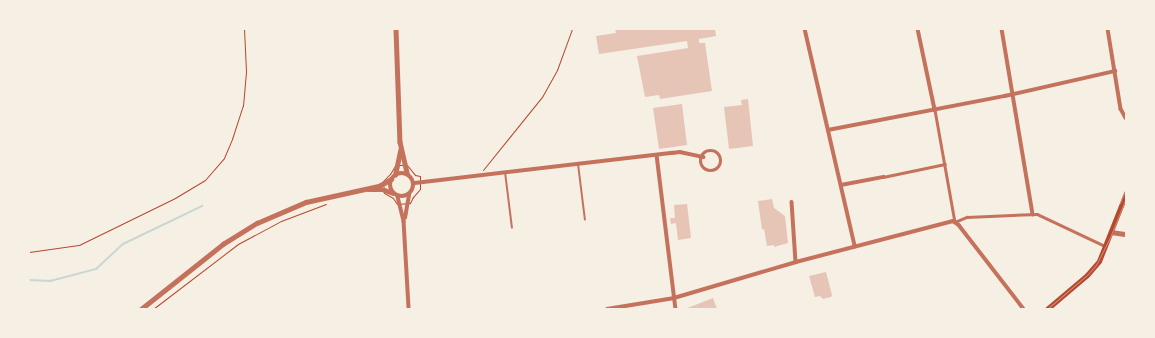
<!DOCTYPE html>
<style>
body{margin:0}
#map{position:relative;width:1155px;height:338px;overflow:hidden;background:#f6efe4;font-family:"DM Sans",sans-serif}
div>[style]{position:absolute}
.stream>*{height:2px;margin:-1px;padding:0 1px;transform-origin:1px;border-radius:1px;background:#c9d6d2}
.building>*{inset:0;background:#e6c5b7}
.path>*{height:1px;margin:-0.5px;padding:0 0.5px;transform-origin:0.5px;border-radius:0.5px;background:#b5482f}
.service>*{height:2px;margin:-1px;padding:0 1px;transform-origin:1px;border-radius:1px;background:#c5725c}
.pedestrian>*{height:2.5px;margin:-1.25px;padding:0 1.25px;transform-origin:1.25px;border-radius:1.25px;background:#c5725c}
.minor>*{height:3.5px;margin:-1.75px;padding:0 1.75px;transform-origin:1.75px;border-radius:1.75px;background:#c5725c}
.minor>.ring{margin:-1.75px;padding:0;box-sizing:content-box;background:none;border:3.5px solid #c5725c;border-radius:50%}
.tertiary>*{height:4.5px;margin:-2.25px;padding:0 2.25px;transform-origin:2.25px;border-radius:2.25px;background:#c5725c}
.tertiary>.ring{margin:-2.25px;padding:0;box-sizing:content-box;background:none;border:4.5px solid #c5725c;border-radius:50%}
.secondary>*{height:5px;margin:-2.5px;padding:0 2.5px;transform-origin:2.5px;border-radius:2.5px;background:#b5482f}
.tram>*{height:1px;margin:-0.5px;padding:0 0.5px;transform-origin:0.5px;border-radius:0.5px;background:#cf8b77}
span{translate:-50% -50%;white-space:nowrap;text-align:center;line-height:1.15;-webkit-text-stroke:4px #f6efe4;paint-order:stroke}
.frame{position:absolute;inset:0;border:30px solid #f6efe4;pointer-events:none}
</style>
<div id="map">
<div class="stream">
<div style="left:29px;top:280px;width:21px;rotate:3deg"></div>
<div style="left:50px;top:281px;width:48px;rotate:-14.6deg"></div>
<div style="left:96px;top:269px;width:37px;rotate:-43deg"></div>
<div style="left:123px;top:244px;width:88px;rotate:-25.7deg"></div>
</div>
<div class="building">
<div style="clip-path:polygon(615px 29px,715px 29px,716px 36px,699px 39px,699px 43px,705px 43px,712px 91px,660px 99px,659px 95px,645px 97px,637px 56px,688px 48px,687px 41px,599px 54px,596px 36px,616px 33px)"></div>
<div style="clip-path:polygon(748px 99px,753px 146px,729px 149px,724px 107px,742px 105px,741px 100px)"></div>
<div style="clip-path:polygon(682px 104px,687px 145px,659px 149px,653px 108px)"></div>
<div style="clip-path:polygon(772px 199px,774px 208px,785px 216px,788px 243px,774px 247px,774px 245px,767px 246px,764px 229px,762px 230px,758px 201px)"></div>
<div style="clip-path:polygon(687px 204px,691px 238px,678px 240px,676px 223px,671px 224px,670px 218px,675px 218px,674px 205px)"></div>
<div style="clip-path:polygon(826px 272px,832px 295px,831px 297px,823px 299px,820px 296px,815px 297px,809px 276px)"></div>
<div style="clip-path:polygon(713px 298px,717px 309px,685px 309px)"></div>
</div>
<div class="path">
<div style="left:398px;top:165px;width:9px"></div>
<div style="left:407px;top:165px;width:13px;rotate:51deg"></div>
<div style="left:415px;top:175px;width:5px;rotate:11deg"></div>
<div style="left:420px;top:176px;width:13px;rotate:90deg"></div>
<div style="left:420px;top:189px;width:11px;rotate:131deg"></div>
<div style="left:413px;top:197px;width:7px;rotate:117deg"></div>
<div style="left:410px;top:203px;width:13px;rotate:176deg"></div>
<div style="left:397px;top:204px;width:7px;rotate:-124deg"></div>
<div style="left:393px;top:198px;width:10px;rotate:-151deg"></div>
<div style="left:384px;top:193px;width:12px;rotate:-95deg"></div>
<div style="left:383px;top:181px;width:10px;rotate:-45deg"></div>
<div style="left:390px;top:174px;width:9px;rotate:-58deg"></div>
<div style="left:395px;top:166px;width:3px;rotate:-18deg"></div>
<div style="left:483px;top:170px;width:94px;rotate:-51.1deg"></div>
<div style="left:542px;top:97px;width:31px;rotate:-61deg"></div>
<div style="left:557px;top:70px;width:44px;rotate:-69.9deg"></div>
<div style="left:29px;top:252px;width:50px;rotate:-8deg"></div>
<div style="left:79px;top:245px;width:107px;rotate:-26.1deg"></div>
<div style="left:175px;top:198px;width:35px;rotate:-31deg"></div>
<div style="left:205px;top:180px;width:29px;rotate:-49deg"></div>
<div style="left:224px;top:158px;width:21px;rotate:-67deg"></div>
<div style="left:232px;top:139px;width:35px;rotate:-72deg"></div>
<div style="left:243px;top:106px;width:35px;rotate:-85deg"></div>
<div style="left:246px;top:71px;width:42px;rotate:-92.7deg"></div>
<div style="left:153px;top:309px;width:107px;rotate:-37.4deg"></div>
<div style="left:238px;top:244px;width:49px;rotate:-28.1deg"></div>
<div style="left:281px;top:221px;width:48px;rotate:-20.7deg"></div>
</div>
<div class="service">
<div style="left:578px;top:164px;width:56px;rotate:82.9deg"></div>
<div style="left:505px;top:172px;width:56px;rotate:82.9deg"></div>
</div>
<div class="pedestrian">
<div style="left:935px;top:110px;width:114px;rotate:79.9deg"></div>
<div style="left:955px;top:222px;width:13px;rotate:-23deg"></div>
<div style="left:967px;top:217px;width:70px;rotate:-2.5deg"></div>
<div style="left:1037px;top:214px;width:75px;rotate:25.2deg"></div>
<div style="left:883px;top:177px;width:63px;rotate:-11.8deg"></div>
</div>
<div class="minor">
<div style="left:805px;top:29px;width:223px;rotate:77deg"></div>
<div style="left:918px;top:29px;width:83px;rotate:78.1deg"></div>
<div style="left:1002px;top:29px;width:188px;rotate:80.5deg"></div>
<div style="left:1108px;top:29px;width:81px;rotate:80.8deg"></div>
<div style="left:1121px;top:109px;width:10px;rotate:61deg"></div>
<div style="left:828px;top:130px;width:180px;rotate:-10.9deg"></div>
<div style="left:1005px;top:96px;width:113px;rotate:-12.8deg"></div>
<div class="ring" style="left:701px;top:151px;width:16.5px;height:16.5px"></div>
<div style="left:657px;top:155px;width:155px;rotate:83deg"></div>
<div style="left:415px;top:183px;width:259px;rotate:-6.7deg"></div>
<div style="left:672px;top:153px;width:8px;rotate:-7deg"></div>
<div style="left:680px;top:152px;width:24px;rotate:12deg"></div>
<div style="left:841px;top:185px;width:43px;rotate:-10.8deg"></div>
<div style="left:398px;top:197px;width:25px;rotate:76deg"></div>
<div style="left:404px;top:221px;width:88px;rotate:86.7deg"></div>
<div style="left:792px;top:202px;width:60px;rotate:86.2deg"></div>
<div style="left:405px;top:218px;width:23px;rotate:-80deg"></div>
<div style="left:607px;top:309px;width:68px;rotate:-9.3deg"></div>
<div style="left:674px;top:298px;width:127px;rotate:-16.4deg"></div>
<div style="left:796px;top:262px;width:162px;rotate:-14.6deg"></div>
<div style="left:953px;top:221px;width:7px;rotate:34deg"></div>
<div style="left:959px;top:225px;width:106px;rotate:52.3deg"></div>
</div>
<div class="tertiary">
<div style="left:396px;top:29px;width:113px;rotate:88deg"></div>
<div style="left:400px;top:142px;width:32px;rotate:77deg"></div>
<div class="ring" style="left:390px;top:173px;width:19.5px;height:19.5px"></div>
<div style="left:395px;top:175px;width:25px;rotate:-78deg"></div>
<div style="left:368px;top:190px;width:16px"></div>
<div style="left:384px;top:190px;width:9px;rotate:18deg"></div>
<div style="left:1111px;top:232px;width:15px;rotate:8deg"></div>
<div style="left:141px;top:309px;width:105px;rotate:-38.4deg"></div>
<div style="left:223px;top:244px;width:40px;rotate:-32deg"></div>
<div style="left:257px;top:223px;width:53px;rotate:-23.2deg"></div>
<div style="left:306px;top:202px;width:75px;rotate:-12.4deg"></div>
<div style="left:379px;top:186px;width:14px;rotate:-30deg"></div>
</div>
<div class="secondary">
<div style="left:1047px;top:309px;width:52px;rotate:-40.4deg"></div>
<div style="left:1087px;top:275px;width:18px;rotate:-49deg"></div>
<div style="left:1099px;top:261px;width:73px;rotate:-68.3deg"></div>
</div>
<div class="tram">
<div style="left:1120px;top:203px;width:16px;rotate:-68deg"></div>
<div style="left:1047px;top:309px;width:52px;rotate:-40.4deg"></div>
<div style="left:1087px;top:275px;width:13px;rotate:-48deg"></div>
<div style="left:1096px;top:265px;width:34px;rotate:-63deg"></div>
<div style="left:1111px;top:235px;width:40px;rotate:-68deg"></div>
</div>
<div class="frame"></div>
</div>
